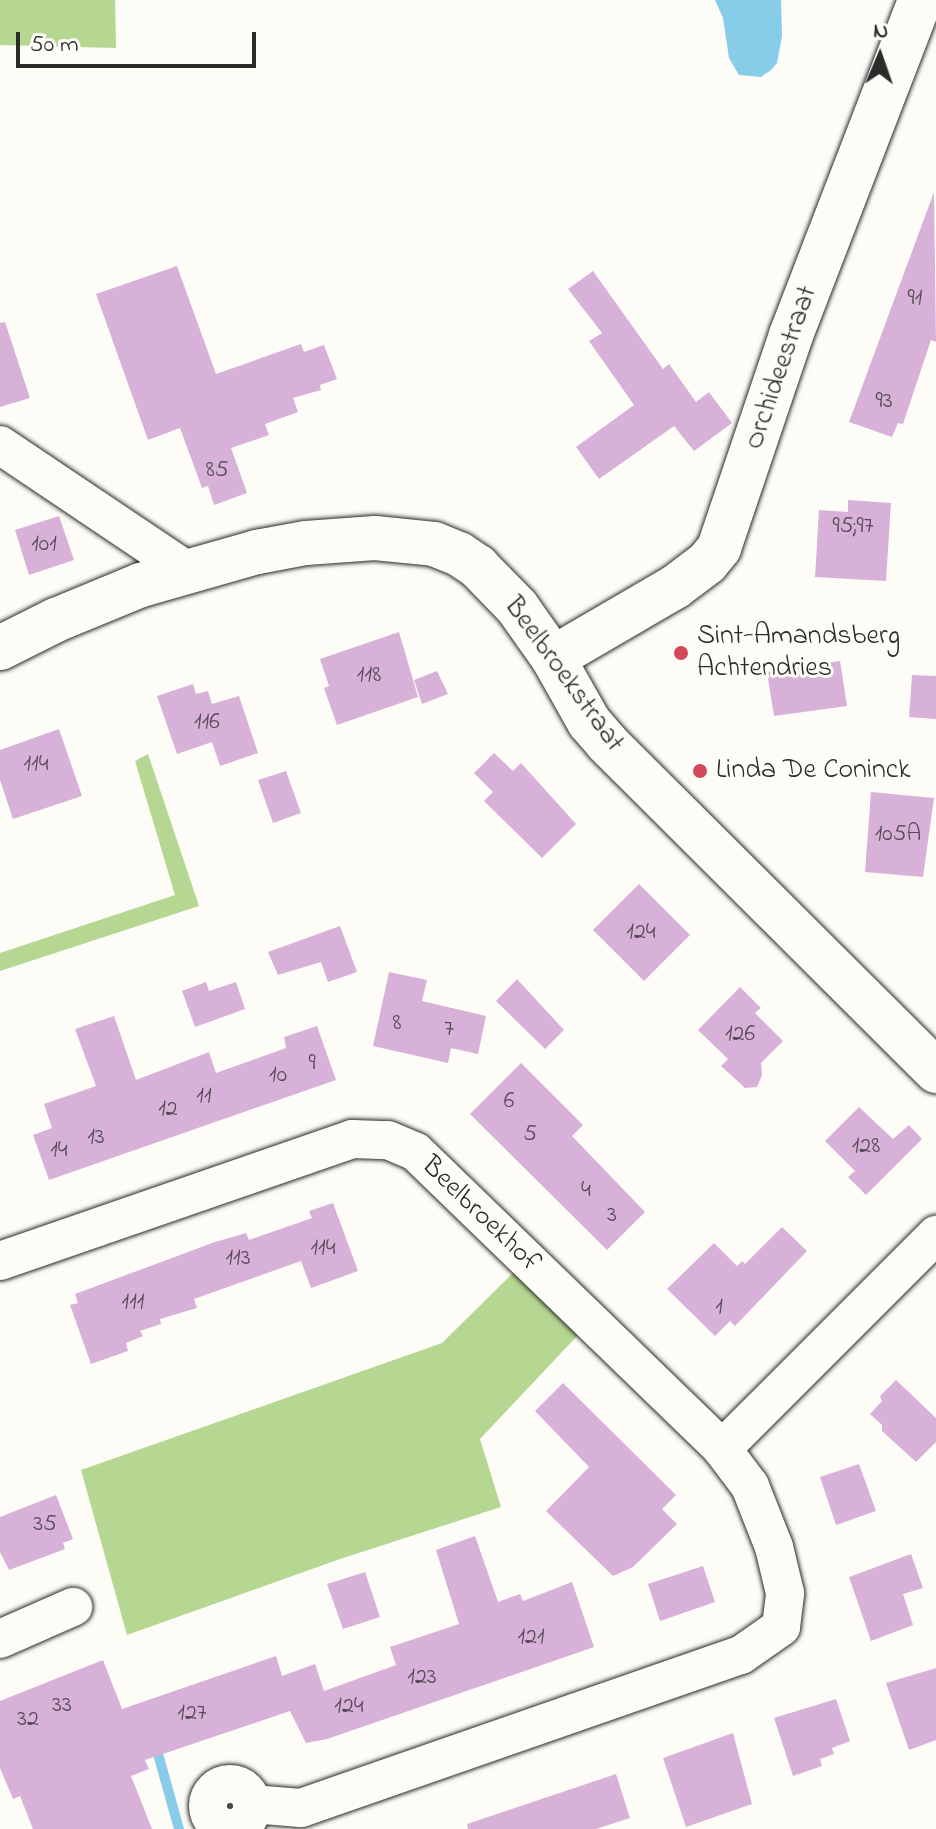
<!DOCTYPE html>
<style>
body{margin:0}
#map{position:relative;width:936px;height:1829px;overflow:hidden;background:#fdfcf7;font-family:"Indie Flower",sans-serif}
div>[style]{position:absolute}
.green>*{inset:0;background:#b5d791}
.water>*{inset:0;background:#87cce8}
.stream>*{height:10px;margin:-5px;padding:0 5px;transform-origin:5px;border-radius:5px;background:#87cce8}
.building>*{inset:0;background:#d8b1d9}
.roads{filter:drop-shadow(0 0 2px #2b2b2b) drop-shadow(0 0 2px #2b2b2b)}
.minor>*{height:38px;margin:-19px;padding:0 19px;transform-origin:19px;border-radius:19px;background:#fdfcf7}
.minor>.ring{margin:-19px;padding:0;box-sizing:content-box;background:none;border:38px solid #fdfcf7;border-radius:50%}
.tertiary>*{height:44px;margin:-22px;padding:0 22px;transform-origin:22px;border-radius:22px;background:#fdfcf7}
.dots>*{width:22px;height:22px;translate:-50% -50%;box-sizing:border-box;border:4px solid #fdfcf7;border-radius:50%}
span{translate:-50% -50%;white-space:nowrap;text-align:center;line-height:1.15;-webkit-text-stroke:6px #fdfcf7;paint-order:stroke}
.number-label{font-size:24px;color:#564c56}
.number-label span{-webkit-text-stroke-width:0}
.street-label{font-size:28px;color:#2b2b2b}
.poi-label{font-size:28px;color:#2b2b2b}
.left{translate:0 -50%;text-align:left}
.north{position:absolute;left:840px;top:16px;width:80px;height:80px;-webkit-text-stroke:6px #fdfcf7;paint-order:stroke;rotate:2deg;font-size:22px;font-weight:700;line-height:32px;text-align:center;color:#2b2b2b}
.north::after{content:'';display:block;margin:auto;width:28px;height:36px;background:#2b2b2b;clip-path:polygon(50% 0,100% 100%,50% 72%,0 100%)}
.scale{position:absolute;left:16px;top:32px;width:240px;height:36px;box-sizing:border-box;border:4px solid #2b2b2b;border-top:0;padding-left:10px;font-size:24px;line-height:28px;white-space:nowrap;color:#2b2b2b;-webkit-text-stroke:6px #fdfcf7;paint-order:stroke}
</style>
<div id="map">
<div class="green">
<div style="clip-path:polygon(0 0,115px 0,116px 48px,0 45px)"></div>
<div style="clip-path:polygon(148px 754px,199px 906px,0 971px,0 953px,175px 895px,135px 761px)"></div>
<div style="clip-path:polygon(515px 1271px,579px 1334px,480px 1439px,501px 1507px,340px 1559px,127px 1635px,81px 1470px,442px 1343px)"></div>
</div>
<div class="water">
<div style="clip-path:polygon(715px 0,781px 0,782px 36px,777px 63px,771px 70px,761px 77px,739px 75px,729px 58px,723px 18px)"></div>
</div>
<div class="stream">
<div style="left:155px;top:1743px;width:89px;rotate:74.4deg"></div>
</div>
<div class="building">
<div style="clip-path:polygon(934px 192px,936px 342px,931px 340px,903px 424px,898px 423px,892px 437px,849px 422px)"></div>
<div style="clip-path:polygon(177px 266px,216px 374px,301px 344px,304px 352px,324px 345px,337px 379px,320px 385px,321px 390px,293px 398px,298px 412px,265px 424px,269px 435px,231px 448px,247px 493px,214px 505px,208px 486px,202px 488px,180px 428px,148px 440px,96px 294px)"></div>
<div style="clip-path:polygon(593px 271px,663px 369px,669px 364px,696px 402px,709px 392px,732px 423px,694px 451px,674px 426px,599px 479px,576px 447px,634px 405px,589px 341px,602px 333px,568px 289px)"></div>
<div style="clip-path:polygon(5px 322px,30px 398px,0 407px,0 323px)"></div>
<div style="clip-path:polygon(848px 500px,891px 503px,886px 581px,815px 577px,819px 510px,848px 512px)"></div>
<div style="clip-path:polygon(59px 516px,74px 560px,29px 575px,15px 530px)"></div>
<div style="clip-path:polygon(399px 632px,418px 697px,337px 725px,324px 688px,329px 686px,320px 659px)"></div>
<div style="clip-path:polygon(840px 661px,847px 706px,774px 716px,767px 672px)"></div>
<div style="clip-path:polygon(437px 671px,448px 694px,422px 704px,414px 680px)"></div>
<div style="clip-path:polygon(912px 675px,936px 676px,936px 719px,909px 717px)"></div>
<div style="clip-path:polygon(193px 684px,196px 694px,208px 691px,212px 704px,239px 696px,258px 753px,220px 766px,212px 742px,177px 754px,157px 696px)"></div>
<div style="clip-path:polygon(59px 729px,82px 796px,13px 819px,0 780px,0 750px)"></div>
<div style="clip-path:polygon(494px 753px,513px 771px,521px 763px,576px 824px,542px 858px,484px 801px,493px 792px,474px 773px)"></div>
<div style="clip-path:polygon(286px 771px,301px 813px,273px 823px,258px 780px)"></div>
<div style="clip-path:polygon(871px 792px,934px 798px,923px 877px,865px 872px)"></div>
<div style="clip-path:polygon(639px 884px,690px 935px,644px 981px,593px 930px)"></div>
<div style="clip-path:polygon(340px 926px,357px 972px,328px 982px,321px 962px,278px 975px,268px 952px)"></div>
<div style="clip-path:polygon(389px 972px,427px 980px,422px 1001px,486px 1016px,478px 1054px,451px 1048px,448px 1063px,373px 1046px)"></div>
<div style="clip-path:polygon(517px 979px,564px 1030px,545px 1049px,496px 1001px)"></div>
<div style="clip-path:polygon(206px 982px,209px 991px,236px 982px,245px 1009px,195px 1027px,182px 991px)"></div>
<div style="clip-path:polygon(740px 987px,761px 1008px,755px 1013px,783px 1041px,761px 1063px,762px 1075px,757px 1087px,745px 1088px,721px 1066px,728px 1059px,698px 1030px)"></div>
<div style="clip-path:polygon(114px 1016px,136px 1080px,209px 1052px,216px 1073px,286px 1048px,284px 1037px,317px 1026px,336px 1080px,49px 1180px,33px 1135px,52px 1128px,44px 1104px,96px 1086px,75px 1029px)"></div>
<div style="clip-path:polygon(521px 1063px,583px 1125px,572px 1136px,645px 1212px,607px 1250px,470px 1114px)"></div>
<div style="clip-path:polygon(859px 1107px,893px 1139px,909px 1125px,922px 1139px,866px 1195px,848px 1177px,855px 1171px,825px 1141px)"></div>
<div style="clip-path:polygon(333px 1203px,358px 1271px,311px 1288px,301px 1261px,194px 1299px,197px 1308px,160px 1319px,161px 1324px,140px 1331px,143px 1336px,126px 1343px,128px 1351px,91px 1364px,70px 1305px,78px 1303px,75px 1294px,215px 1242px,246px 1233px,249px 1240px,312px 1218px,309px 1211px)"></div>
<div style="clip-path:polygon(782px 1227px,807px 1251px,735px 1326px,730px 1321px,715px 1336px,667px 1289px,714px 1243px,737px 1266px,742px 1261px,745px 1264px)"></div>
<div style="clip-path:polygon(896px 1380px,936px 1418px,936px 1442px,916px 1462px,882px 1431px,882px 1425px,870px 1414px,882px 1401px,880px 1396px)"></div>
<div style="clip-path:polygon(563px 1383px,676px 1495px,662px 1509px,677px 1524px,633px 1567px,613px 1576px,546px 1511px,589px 1467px,535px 1411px)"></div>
<div style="clip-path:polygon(859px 1464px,876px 1511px,836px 1525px,820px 1477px)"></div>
<div style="clip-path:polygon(56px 1495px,73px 1539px,63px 1543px,65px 1549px,9px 1570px,0 1552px,0 1517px)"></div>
<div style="clip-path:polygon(475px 1536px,498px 1602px,520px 1594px,523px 1601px,572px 1582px,594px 1647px,327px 1739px,306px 1743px,290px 1711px,145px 1760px,149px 1769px,131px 1776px,152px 1829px,33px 1829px,20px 1796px,13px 1799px,0 1768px,0 1701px,103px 1660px,122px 1709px,276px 1656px,282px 1676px,315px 1664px,324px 1691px,396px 1665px,390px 1647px,459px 1624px,436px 1550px)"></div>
<div style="clip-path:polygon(911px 1554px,923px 1588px,903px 1594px,913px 1625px,871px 1641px,849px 1577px)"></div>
<div style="clip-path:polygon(703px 1566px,715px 1602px,660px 1621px,648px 1584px)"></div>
<div style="clip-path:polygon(365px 1572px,380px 1617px,343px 1629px,327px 1584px)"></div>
<div style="clip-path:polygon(936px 1668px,936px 1740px,909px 1750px,886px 1683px)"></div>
<div style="clip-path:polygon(836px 1699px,850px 1741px,832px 1748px,834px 1754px,820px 1759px,822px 1766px,793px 1776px,774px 1718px)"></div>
<div style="clip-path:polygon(733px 1733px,752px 1804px,686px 1827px,663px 1758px)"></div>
<div style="clip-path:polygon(616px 1774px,630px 1818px,596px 1829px,468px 1829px,467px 1824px)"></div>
</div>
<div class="roads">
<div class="minor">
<div style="left:0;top:445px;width:224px;rotate:33.9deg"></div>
<div style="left:0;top:1261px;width:373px;rotate:-19.1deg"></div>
<div style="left:352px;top:1139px;width:36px;rotate:2deg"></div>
<div style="left:388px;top:1140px;width:30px;rotate:23deg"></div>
<div style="left:416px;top:1152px;width:426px;rotate:44.1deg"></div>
<div style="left:0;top:1639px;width:80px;rotate:-23.7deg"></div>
<div class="ring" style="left:208px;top:1784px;width:6px;height:6px"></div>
<div style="left:252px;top:1804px;width:49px;rotate:4.7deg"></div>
<div style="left:301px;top:1808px;width:466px;rotate:-19.2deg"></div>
<div style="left:741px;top:1655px;width:49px;rotate:-35deg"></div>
<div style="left:781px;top:1627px;width:34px;rotate:-83deg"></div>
<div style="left:785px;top:1593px;width:47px;rotate:-103.4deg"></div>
<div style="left:774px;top:1547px;width:66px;rotate:-111.5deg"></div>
<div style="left:750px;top:1486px;width:46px;rotate:-127.1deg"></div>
<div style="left:722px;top:1449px;width:303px;rotate:-45deg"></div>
</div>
<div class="tertiary">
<div style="left:0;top:648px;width:63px;rotate:-26.6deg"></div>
<div style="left:56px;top:620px;width:92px;rotate:-22.4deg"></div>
<div style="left:141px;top:585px;width:121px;rotate:-15.9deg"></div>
<div style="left:257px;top:552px;width:50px;rotate:-10.4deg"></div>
<div style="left:306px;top:543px;width:69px;rotate:-4.1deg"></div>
<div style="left:375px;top:538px;width:59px;rotate:5.8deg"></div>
<div style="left:434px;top:544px;width:27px;rotate:22deg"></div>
<div style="left:459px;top:554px;width:23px;rotate:34deg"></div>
<div style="left:478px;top:567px;width:56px;rotate:45.7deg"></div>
<div style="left:517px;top:607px;width:62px;rotate:54.8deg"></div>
<div style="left:553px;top:658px;width:73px;rotate:60.6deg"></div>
<div style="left:589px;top:722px;width:28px;rotate:49deg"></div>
<div style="left:607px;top:743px;width:465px;rotate:44.9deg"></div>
<div style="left:553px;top:658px;width:141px;rotate:-30.2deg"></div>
<div style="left:675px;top:587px;width:40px;rotate:-37deg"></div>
<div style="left:707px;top:563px;width:19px;rotate:-51deg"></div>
<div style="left:719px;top:548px;width:225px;rotate:-71.3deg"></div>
<div style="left:791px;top:335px;width:359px;rotate:-68.9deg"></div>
</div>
</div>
<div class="dots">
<div style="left:681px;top:653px;background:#d1495b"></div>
<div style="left:700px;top:771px;background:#d1495b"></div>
</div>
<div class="number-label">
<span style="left:915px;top:299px">91</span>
<span style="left:884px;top:402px">93</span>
<span style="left:217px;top:471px">85</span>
<span style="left:853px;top:527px">95;97</span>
<span style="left:44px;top:545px">101</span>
<span style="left:369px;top:676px">118</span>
<span style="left:207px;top:723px">116</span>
<span style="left:36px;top:765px">114</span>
<span style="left:898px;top:835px">105A</span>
<span style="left:641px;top:933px">124</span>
<span style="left:397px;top:1024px">8</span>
<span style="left:449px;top:1030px">7</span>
<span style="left:740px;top:1035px">126</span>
<span style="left:312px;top:1064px">9</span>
<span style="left:278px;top:1076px">10</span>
<span style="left:204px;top:1097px">11</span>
<span style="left:509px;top:1102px">6</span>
<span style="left:168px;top:1110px">12</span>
<span style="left:530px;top:1135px">5</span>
<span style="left:96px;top:1138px">13</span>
<span style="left:866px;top:1147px">128</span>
<span style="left:59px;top:1151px">14</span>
<span style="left:586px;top:1191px">4</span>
<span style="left:612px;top:1216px">3</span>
<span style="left:323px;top:1249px">114</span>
<span style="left:238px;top:1259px">113</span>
<span style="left:133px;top:1303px">111</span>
<span style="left:719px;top:1308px">1</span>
<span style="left:45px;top:1525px">35</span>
<span style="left:531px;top:1638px">121</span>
<span style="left:422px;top:1678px">123</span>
<span style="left:62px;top:1706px">33</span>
<span style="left:349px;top:1707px">124</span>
<span style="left:192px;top:1714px">127</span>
<span style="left:28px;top:1720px">32</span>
</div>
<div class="street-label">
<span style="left:782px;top:368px;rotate:-71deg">Orchideestraat</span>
<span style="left:563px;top:675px;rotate:54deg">Beelbroekstraat</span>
<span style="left:480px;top:1215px;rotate:44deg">Beelbroekhof</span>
</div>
<div class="poi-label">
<span class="left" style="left:697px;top:653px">Sint-Amandsberg<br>Achtendries</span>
<span class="left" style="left:716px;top:771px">Linda De Coninck</span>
</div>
<div class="north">N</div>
<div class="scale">50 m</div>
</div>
